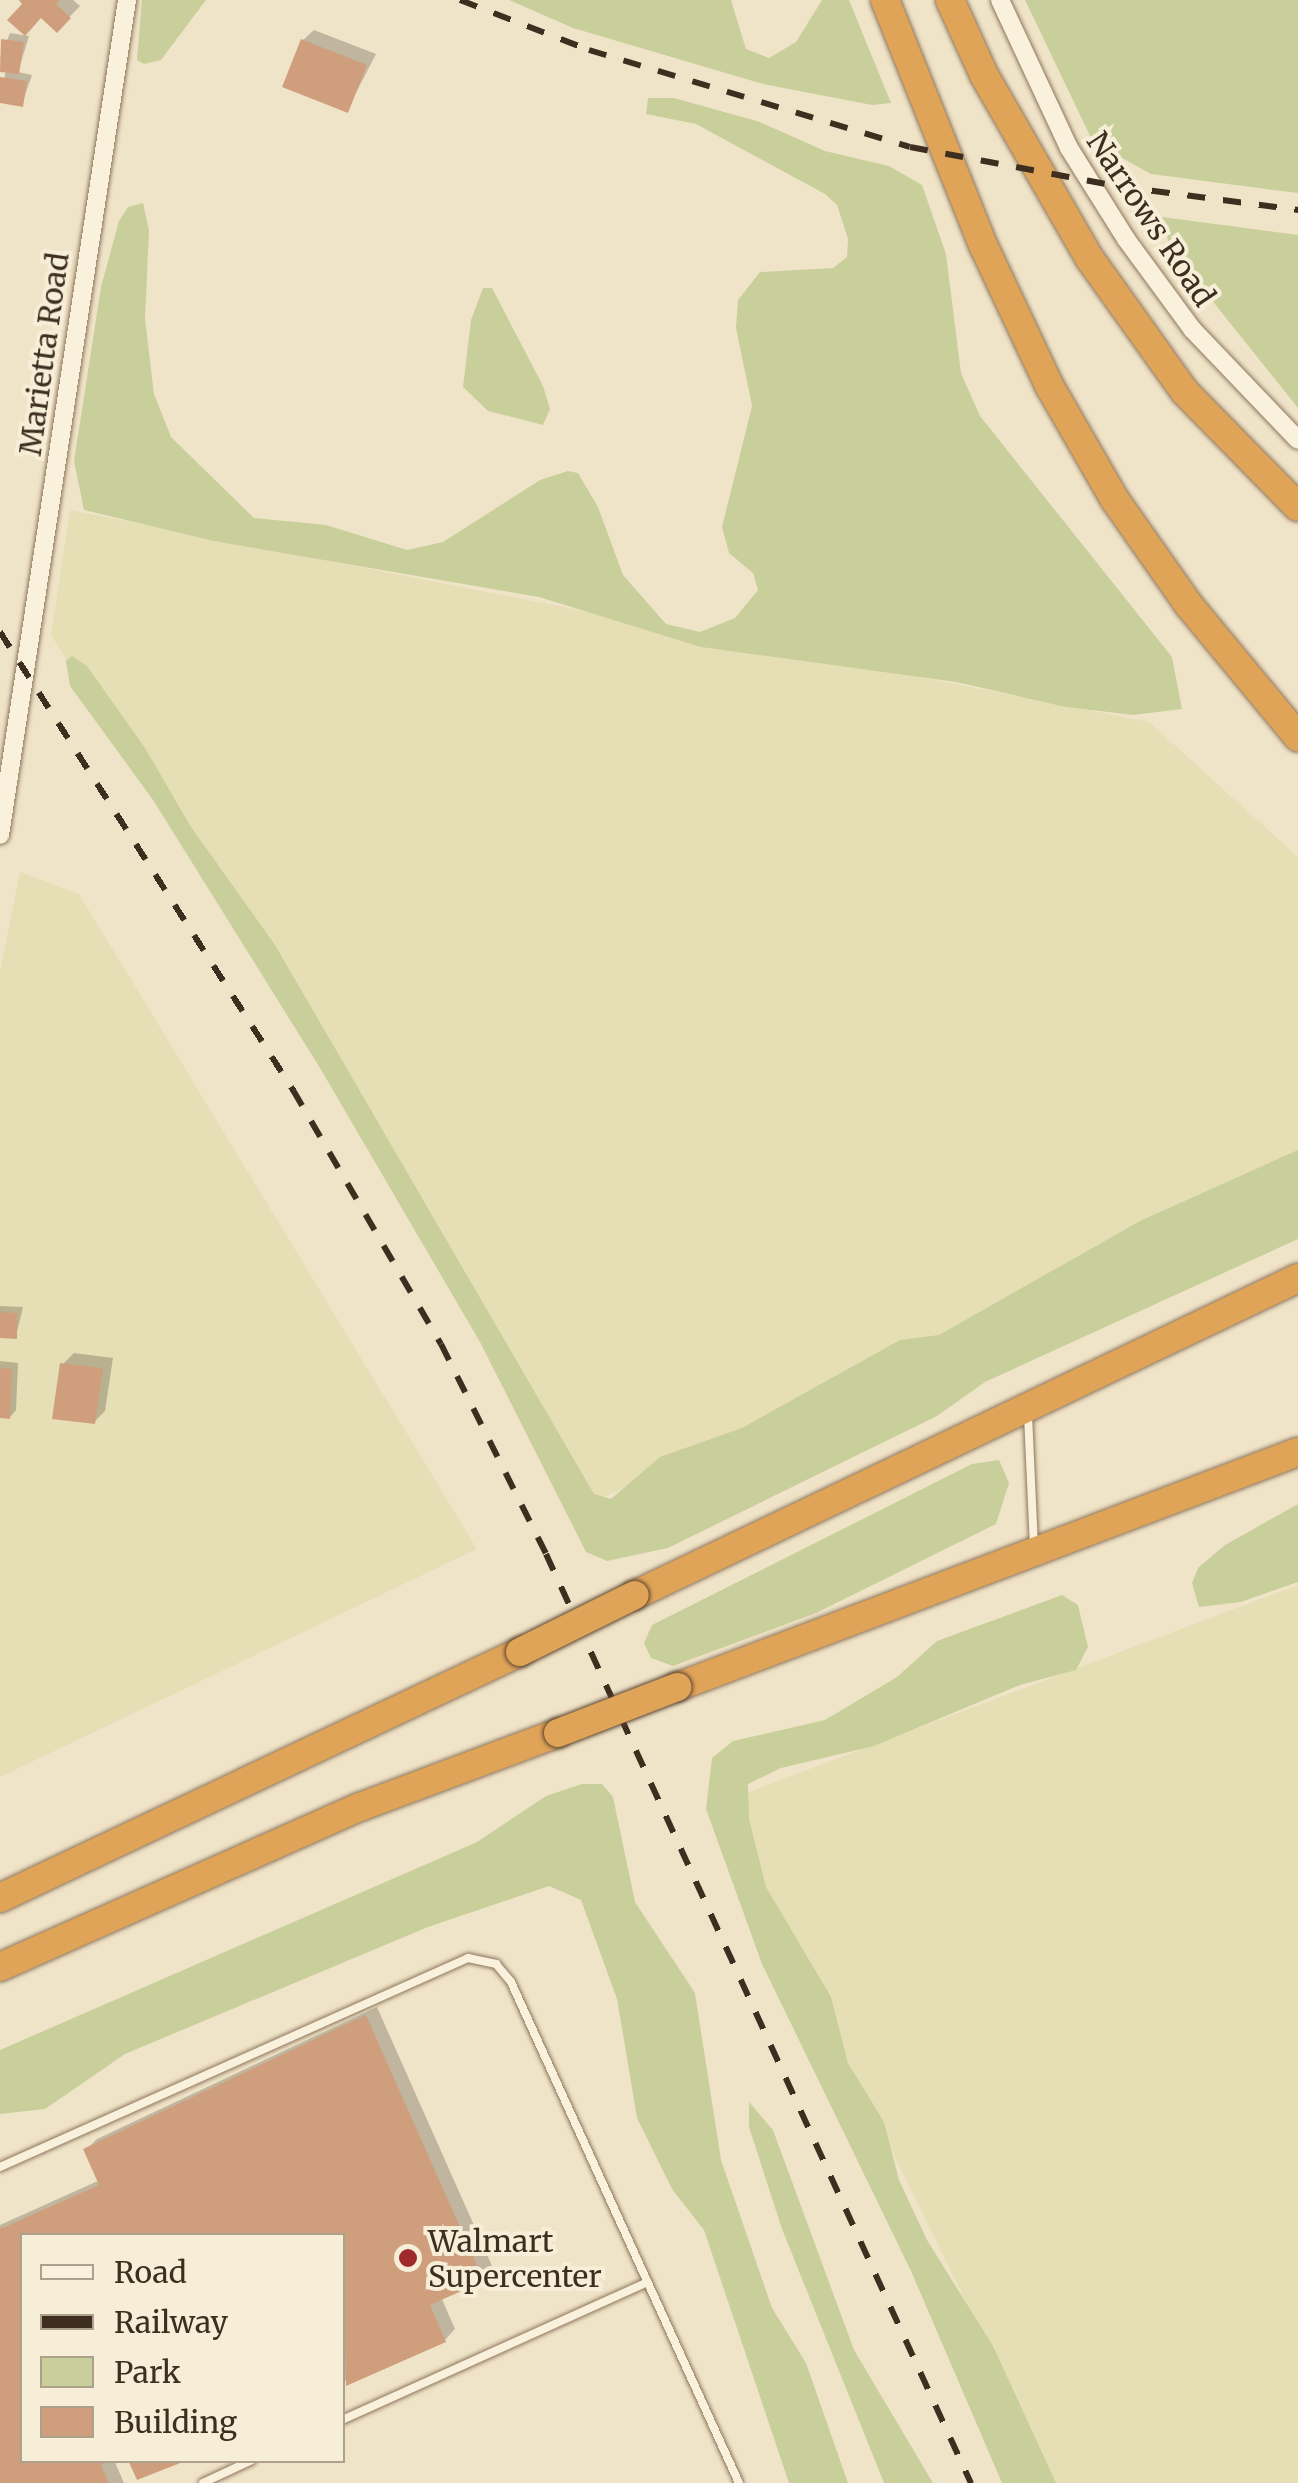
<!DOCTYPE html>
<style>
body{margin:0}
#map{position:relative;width:1298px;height:2483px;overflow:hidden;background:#f0e4c8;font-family:Merriweather,serif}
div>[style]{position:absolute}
.farmland>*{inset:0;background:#e6deb5}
.green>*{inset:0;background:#c9cf9b}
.shadow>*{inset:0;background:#0003}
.building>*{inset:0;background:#cf9f7d}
.roads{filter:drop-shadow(0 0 2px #8d765c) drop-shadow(0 0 2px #8d765c)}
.service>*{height:8px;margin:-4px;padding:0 4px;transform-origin:4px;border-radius:4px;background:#faf1dc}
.tertiary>*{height:18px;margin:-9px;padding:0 9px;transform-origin:9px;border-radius:9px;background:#faf1dc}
.motorway>*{height:28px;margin:-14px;padding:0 14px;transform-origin:14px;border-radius:14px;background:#e0a458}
.rail>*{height:6px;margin-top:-3px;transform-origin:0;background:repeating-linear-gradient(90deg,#3d2e20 0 18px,transparent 0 36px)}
.bridges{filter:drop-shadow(0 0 2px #5b4430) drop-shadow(0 0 2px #5b4430)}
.motorway-bridge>*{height:28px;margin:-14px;padding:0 14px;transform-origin:14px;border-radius:14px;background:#e0a458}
.dots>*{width:28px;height:28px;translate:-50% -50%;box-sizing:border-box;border:5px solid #f7eed8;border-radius:50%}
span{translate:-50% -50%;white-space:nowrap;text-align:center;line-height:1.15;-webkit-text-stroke:8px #f7eed8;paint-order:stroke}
.street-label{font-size:30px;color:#3d2e20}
.poi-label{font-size:30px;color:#3d2e20}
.left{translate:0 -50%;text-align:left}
.legend{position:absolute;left:20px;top:2233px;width:325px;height:230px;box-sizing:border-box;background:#f7eed8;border:2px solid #ada18e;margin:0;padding:12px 18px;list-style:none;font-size:30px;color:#3d2e20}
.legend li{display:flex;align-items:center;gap:20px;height:50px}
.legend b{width:50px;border:2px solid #ada18e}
</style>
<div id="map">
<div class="farmland">
<div style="clip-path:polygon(70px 510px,1149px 722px,1298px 857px,1298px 1166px,592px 1503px,51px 635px)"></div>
<div style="clip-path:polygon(20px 872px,79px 894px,477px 1549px,0 1777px,0 972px)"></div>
<div style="clip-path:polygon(1298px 1585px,1298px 2483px,1054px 2483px,722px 1802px)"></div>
</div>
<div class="green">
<div style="clip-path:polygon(142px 0,206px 0,161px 60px,144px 64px,137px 60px)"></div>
<div style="clip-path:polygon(509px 0,731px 0,746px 49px,769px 58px,796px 42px,822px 0,849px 0,891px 103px,872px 105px,763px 84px,573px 28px)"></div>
<div style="clip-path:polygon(1025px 0,1298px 0,1298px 193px,1151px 174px,1093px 142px)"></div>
<div style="clip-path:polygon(648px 98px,674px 98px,760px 122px,825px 151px,889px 166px,922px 185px,946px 254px,961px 373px,980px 416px,1172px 657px,1182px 709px,1133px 715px,1066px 707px,956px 682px,701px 647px,539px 597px,214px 541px,84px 510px,74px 461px,101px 287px,119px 221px,128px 207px,143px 203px,149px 231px,145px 319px,154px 394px,171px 437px,254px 518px,326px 525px,407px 550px,443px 542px,540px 480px,568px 471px,578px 473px,598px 507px,623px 575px,666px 624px,700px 632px,735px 618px,758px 590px,753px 573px,729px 553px,722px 527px,752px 406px,736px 328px,738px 300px,760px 272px,833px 268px,847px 257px,848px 239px,837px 205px,825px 194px,696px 124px,646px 114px)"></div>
<div style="clip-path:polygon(1162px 217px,1298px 235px,1298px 408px,1170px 248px)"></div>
<div style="clip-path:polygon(483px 288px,492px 288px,543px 386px,550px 409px,543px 425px,488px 411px,463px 387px,471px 320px)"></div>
<div style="clip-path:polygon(72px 656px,87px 666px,145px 748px,191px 827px,275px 945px,594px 1494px,611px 1499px,660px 1457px,742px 1428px,900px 1340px,939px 1335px,1140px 1221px,1298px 1150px,1298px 1239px,985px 1382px,937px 1416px,668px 1548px,607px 1561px,586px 1552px,480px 1342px,320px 1068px,153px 800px,70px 686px,66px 661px)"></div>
<div style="clip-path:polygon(999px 1460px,1009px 1483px,996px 1524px,816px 1613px,673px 1666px,651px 1658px,644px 1643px,652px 1625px,972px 1464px)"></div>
<div style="clip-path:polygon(1298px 1504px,1298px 1582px,1241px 1602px,1199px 1607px,1192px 1583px,1198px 1568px,1225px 1545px)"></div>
<div style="clip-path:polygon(1062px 1595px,1078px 1605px,1088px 1647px,1076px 1670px,1020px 1685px,874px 1746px,781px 1768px,748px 1784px,749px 1819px,766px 1887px,831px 1997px,848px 2063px,884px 2122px,899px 2180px,927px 2240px,993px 2346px,1056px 2483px,1002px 2483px,911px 2271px,762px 1964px,706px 1809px,712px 1758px,733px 1741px,825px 1720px,897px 1677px,937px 1641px)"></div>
<div style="clip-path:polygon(582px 1784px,602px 1784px,613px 1797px,635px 1902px,695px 1993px,721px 2160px,772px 2308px,806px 2363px,848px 2483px,789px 2483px,704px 2230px,672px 2189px,637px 2118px,617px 1999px,581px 1900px,549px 1886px,428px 1927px,125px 2054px,45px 2109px,0 2114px,0 2050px,477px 1842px,546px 1796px)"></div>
<div style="clip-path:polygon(749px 2102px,773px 2130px,854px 2350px,933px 2483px,884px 2483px,782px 2229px,749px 2127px)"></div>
</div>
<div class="shadow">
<div style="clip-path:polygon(22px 0,73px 0,80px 6px,57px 30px)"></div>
<div style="clip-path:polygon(314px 30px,376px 54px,347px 110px,303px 40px)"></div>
<div style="clip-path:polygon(10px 33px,29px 36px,18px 72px,32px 75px,22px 104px,0 100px,6px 70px,0 58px)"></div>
<div style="clip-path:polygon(0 1306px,23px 1307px,16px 1336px,0 1336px)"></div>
<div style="clip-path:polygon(74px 1353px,113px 1358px,105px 1411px,94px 1422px,63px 1364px)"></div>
<div style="clip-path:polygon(0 1361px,18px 1363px,16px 1410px,10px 1417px,0 1416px)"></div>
<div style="clip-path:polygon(377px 2007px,493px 2268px,441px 2297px,455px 2329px,445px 2340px,342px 2382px,342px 2236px,22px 2236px,22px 2460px,114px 2460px,124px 2483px,0 2483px,0 2225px,100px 2180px,86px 2150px,97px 2139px)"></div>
</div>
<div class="building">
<div style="clip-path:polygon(19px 0,60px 0,56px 4px,71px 18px,57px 33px,41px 18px,25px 36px,7px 20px,22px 4px)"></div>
<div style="clip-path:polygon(1px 39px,24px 42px,19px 74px,0 72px)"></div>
<div style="clip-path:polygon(301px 39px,367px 65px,348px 113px,282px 87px)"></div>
<div style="clip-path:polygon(0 77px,27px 81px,23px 107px,0 103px)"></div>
<div style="clip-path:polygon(0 1312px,17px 1313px,17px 1339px,0 1338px)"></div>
<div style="clip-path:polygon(60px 1363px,103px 1368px,95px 1424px,52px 1419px)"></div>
<div style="clip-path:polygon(0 1368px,12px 1369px,10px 1419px,0 1418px)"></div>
<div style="clip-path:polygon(366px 2015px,484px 2281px,430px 2305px,446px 2342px,346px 2386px,342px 2236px,22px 2236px,22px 2460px,112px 2460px,101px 2465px,109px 2483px,0 2483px,0 2229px,99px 2185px,83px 2149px)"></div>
<div style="clip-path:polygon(128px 2460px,188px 2460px,137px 2480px)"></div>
</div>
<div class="roads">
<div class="service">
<div style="left:1028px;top:1415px;width:131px;rotate:87.4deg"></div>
<div style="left:0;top:2167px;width:513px;rotate:-24.06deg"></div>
<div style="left:468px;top:1958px;width:29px;rotate:12deg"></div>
<div style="left:496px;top:1964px;width:23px;rotate:50deg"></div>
<div style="left:511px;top:1982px;width:550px;rotate:65.53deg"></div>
<div style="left:342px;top:2420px;width:330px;rotate:-24.3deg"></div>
<div style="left:203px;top:2483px;width:54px;rotate:-25.1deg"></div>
</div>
<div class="tertiary">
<div style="left:1000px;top:0;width:163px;rotate:65deg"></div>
<div style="left:1069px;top:148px;width:107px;rotate:57.9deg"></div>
<div style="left:1126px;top:239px;width:112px;rotate:53.7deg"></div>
<div style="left:1192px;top:329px;width:153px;rotate:46.3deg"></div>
<div style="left:0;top:835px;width:845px;rotate:-81.35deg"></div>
</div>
<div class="motorway">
<div style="left:885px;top:0;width:266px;rotate:68.2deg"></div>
<div style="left:984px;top:247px;width:155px;rotate:64.8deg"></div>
<div style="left:1050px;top:387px;width:130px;rotate:60.1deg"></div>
<div style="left:1115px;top:500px;width:127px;rotate:54.9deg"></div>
<div style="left:1188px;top:604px;width:173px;rotate:50.4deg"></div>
<div style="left:950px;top:0;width:82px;rotate:65.6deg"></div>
<div style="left:984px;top:75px;width:212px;rotate:60.1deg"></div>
<div style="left:1090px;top:259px;width:163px;rotate:54.5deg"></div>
<div style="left:1185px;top:392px;width:161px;rotate:45.5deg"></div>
<div style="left:635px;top:1595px;width:735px;rotate:-25.55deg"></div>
<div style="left:677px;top:1687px;width:664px;rotate:-20.73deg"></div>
<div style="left:0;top:1898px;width:575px;rotate:-25.32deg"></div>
<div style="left:0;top:1967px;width:394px;rotate:-24deg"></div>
<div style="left:360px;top:1807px;width:211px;rotate:-20.5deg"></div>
</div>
</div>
<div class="rail">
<div style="left:460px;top:0;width:138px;rotate:21.2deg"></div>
<div style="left:589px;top:50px;width:335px;rotate:16.8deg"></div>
<div style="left:910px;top:147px;width:210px;rotate:10.7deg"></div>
<div style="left:1116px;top:186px;width:184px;rotate:7.5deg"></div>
<div style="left:0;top:632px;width:544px;rotate:57.39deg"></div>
<div style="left:293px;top:1090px;width:294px;rotate:59.8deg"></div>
<div style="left:441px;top:1344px;width:235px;rotate:63.4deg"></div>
<div style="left:546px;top:1554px;width:1022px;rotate:65.42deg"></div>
</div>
<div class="bridges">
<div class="motorway-bridge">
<div style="left:520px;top:1652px;width:128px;rotate:-26.4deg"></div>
<div style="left:558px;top:1733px;width:128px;rotate:-21.1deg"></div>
</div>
</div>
<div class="dots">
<div style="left:408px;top:2258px;background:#9e2a2b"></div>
</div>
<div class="street-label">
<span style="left:1151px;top:219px;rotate:56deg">Narrows Road</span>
<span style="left:44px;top:354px;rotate:-82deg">Marietta Road</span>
</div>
<div class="poi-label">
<span class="left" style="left:428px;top:2258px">Walmart<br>Supercenter</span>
</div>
<ul class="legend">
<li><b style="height:12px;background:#faf1dc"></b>Road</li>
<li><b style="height:12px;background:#3d2e20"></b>Railway</li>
<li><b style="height:28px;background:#c9cf9b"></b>Park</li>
<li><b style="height:28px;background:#cf9f7d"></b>Building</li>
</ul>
</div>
